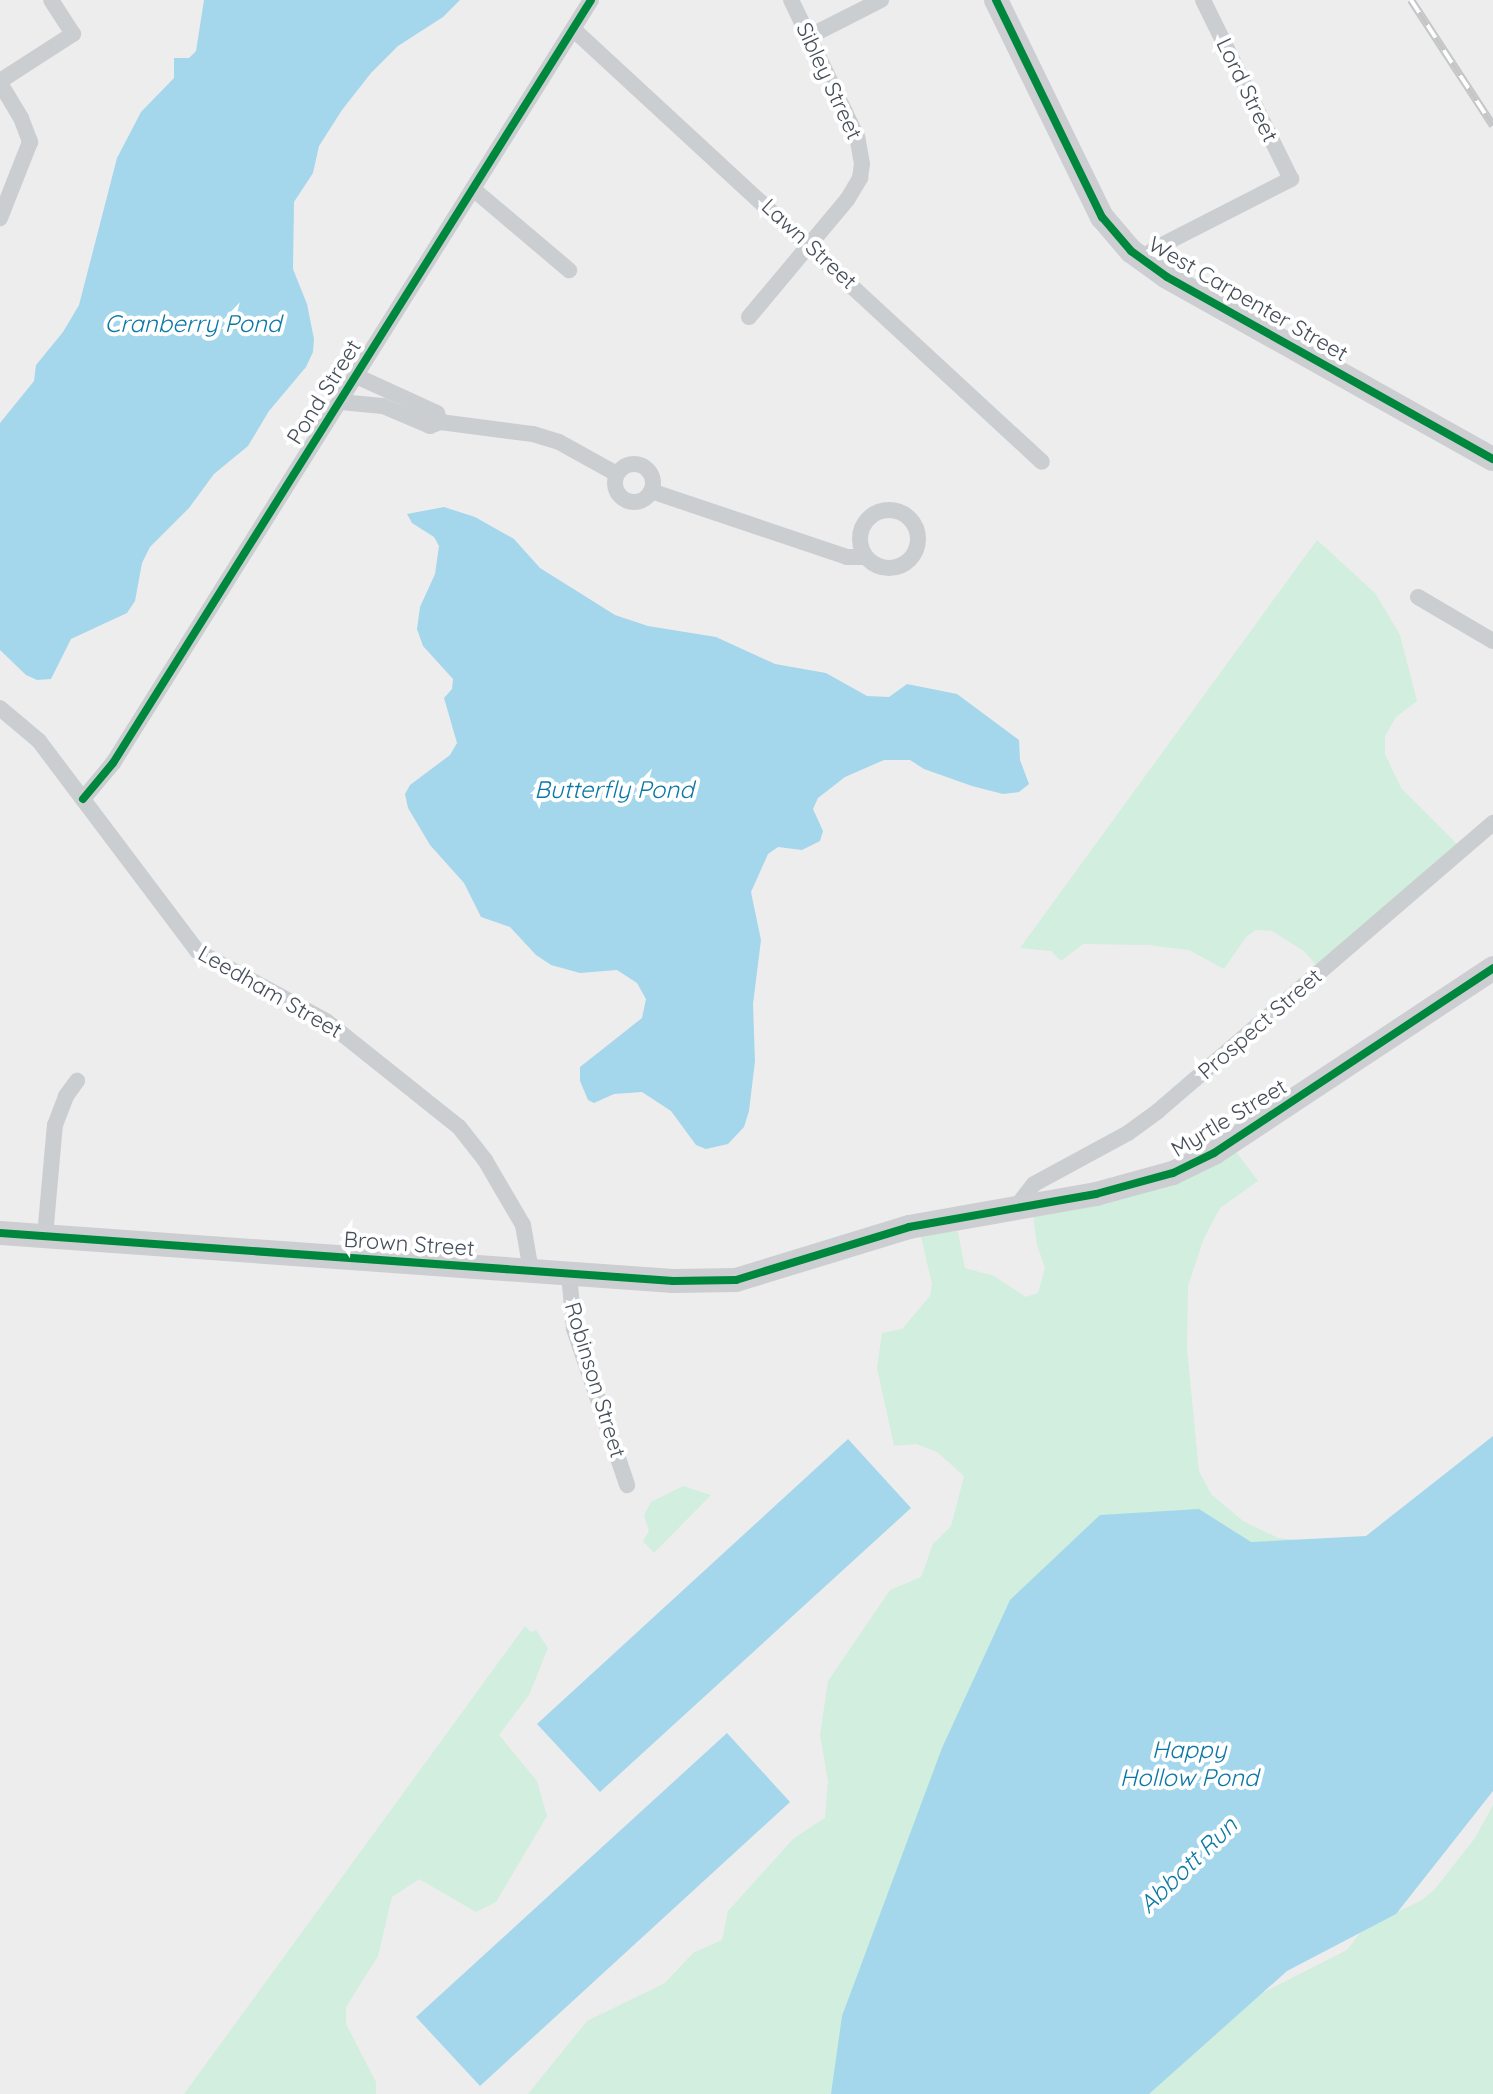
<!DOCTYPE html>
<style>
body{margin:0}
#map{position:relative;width:1493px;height:2094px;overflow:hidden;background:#eeeded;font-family:Quicksand,sans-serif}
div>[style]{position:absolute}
.green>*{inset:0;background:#d1eede}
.water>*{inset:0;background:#a4d7ec}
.street>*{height:16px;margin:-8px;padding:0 8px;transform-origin:8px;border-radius:8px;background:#cbced1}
.street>.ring{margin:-8px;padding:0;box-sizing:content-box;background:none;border:16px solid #cbced1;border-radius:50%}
.secondary>*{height:24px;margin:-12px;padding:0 12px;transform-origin:12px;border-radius:12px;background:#ccced2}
.rail>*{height:8px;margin-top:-4px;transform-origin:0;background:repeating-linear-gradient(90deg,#fff 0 15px,#c4c6c8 0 30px);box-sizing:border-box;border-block:2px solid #c4c6c8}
.cycleway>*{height:8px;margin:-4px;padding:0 4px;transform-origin:4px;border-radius:4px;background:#00873e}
span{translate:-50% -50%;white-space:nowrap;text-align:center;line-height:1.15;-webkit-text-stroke:8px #fff;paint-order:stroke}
.street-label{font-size:22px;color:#454e5a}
.water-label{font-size:24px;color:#0b78a6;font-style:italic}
</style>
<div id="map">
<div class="green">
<div style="clip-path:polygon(1317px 540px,1375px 593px,1400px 635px,1417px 701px,1396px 717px,1385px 736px,1385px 754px,1401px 788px,1457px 844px,1317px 966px,1304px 951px,1272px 931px,1256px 930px,1246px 937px,1224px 969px,1189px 950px,1148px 945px,1083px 944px,1061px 961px,1051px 951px,1020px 948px)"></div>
<div style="clip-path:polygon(1228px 1141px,1258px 1181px,1220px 1208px,1204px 1238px,1188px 1286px,1187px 1349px,1199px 1471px,1211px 1494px,1243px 1521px,1278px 1538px,1355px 1546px,893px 1898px,864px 1957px,843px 2094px,528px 2094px,587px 2021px,665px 1983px,693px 1953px,722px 1940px,728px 1911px,794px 1838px,825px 1818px,828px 1781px,820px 1735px,828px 1681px,890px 1590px,921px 1577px,933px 1544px,951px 1526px,964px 1476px,937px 1452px,916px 1444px,894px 1446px,877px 1368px,882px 1333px,902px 1329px,930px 1296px,932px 1284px,918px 1224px,955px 1218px,965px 1268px,994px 1276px,1026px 1297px,1038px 1293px,1045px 1268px,1037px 1245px,1032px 1205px,1170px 1167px,1180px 1153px,1189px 1160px)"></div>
<div style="clip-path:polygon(683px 1486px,711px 1495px,654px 1553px,643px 1541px,649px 1531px,644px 1515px,651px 1502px)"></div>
<div style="clip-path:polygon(525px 1626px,531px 1632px,536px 1630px,548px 1648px,529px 1695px,499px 1735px,537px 1781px,547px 1816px,496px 1902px,476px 1912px,419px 1879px,392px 1897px,378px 1956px,346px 2007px,346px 2024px,376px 2082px,376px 2094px,184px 2094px)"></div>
<div style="clip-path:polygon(1493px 1805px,1493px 2094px,1143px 2094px,1211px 2019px,1347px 1950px,1364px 1928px,1422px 1900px,1435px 1889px,1475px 1838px)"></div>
</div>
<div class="water">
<div style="clip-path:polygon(204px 0,460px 0,443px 17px,398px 46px,371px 73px,342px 110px,319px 146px,313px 173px,294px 202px,293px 269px,307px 304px,314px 339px,313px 352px,306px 367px,269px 411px,248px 446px,214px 474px,189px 508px,150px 547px,142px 563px,135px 601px,127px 613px,71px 639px,51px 679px,37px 680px,26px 675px,0 650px,0 423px,34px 381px,36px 365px,63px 332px,79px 305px,117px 158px,141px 112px,174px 78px,174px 58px,189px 58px,196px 51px)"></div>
<div style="clip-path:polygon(444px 507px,475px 517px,514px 539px,540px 568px,615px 615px,648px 626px,716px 637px,775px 664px,826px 673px,867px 696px,889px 697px,907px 684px,957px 694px,1019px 740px,1020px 760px,1029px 784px,1019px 792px,1003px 794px,972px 786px,924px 769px,910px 760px,884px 760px,845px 777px,818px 798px,813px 809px,823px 831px,820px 841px,802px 850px,778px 847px,768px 854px,751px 892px,761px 940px,753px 1004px,755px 1061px,749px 1111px,744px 1127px,728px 1144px,706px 1149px,696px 1145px,671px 1111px,642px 1092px,614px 1094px,594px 1103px,588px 1100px,580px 1081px,580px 1067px,642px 1018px,646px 999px,637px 983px,617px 970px,580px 973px,551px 965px,536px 955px,510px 927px,481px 917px,464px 883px,430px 845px,408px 808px,405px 794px,410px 785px,450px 755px,457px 743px,444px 698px,452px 689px,453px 679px,423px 646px,417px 629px,420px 607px,435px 574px,439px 546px,434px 537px,412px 523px,407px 514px)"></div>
<div style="clip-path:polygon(1493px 1436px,1493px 1791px,1396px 1914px,1287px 1971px,1149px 2094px,831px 2094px,842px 2016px,942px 1748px,1010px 1600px,1100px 1515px,1199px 1509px,1251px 1542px,1366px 1536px)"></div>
<div style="clip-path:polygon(848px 1439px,911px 1508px,600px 1792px,537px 1724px)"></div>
<div style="clip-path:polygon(727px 1733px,790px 1802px,480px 2086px,416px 2017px)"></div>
</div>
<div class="street">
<div style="left:573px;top:29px;width:638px;rotate:42.71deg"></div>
<div style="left:808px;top:37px;width:82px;rotate:-26.9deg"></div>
<div style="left:0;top:81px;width:87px;rotate:-32.8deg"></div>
<div style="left:73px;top:34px;width:40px;rotate:-122.9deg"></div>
<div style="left:0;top:83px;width:41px;rotate:59deg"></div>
<div style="left:21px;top:118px;width:26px;rotate:69deg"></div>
<div style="left:30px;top:142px;width:82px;rotate:111.5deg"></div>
<div style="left:473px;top:189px;width:126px;rotate:40.2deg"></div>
<div style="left:1141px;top:260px;width:19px;rotate:-39deg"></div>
<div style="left:1156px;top:248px;width:152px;rotate:-27.1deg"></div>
<div style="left:1291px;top:179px;width:199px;rotate:-116.2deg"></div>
<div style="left:749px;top:317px;width:153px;rotate:-50.1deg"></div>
<div style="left:847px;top:200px;width:26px;rotate:-59deg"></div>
<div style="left:860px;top:178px;width:14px;rotate:-82deg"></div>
<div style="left:862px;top:164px;width:27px;rotate:-100deg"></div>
<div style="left:857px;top:137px;width:152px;rotate:-115.7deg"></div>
<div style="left:340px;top:402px;width:43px;rotate:5.3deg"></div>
<div style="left:383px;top:406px;width:51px;rotate:23.1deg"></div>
<div style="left:430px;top:426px;width:11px;rotate:-22deg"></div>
<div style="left:440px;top:422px;width:9px;rotate:-108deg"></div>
<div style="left:437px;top:413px;width:89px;rotate:-155.4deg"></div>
<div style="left:440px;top:422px;width:94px;rotate:7.4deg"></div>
<div style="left:533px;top:434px;width:27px;rotate:17deg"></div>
<div style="left:559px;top:442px;width:66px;rotate:28.9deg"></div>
<div class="ring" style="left:615px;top:464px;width:22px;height:22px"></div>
<div style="left:651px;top:491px;width:207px;rotate:18.6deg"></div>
<div style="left:847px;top:557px;width:18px"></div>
<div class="ring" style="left:860px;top:510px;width:42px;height:42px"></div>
<div style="left:1418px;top:597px;width:87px;rotate:30.4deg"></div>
<div style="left:0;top:708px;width:51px;rotate:40.2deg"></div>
<div style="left:39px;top:741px;width:263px;rotate:53deg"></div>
<div style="left:197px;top:951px;width:147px;rotate:28.5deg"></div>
<div style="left:326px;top:1021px;width:170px;rotate:38.6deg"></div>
<div style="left:459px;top:1127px;width:42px;rotate:51.8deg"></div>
<div style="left:485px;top:1160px;width:75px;rotate:59.7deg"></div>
<div style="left:523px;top:1225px;width:47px;rotate:80.1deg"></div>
<div style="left:83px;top:799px;width:47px;rotate:-50.2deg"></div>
<div style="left:113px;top:763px;width:900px;rotate:-57.93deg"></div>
<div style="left:1016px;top:1207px;width:29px;rotate:-52deg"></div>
<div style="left:1034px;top:1184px;width:107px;rotate:-28.5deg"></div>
<div style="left:1128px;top:1133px;width:37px;rotate:-36deg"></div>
<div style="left:1158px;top:1111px;width:442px;rotate:-40.7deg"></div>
<div style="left:45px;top:1236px;width:111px;rotate:-84.9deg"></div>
<div style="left:55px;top:1125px;width:31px;rotate:-69deg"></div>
<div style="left:66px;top:1096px;width:19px;rotate:-54deg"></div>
<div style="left:569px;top:1274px;width:55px;rotate:84.8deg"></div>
<div style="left:574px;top:1329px;width:165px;rotate:71.2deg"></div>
</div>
<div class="secondary">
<div style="left:996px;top:0;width:242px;rotate:64deg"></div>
<div style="left:1102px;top:217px;width:45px;rotate:49.5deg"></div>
<div style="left:1131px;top:251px;width:44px;rotate:35.8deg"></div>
<div style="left:1167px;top:277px;width:373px;rotate:29.2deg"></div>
<div style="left:0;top:1233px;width:675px;rotate:4.08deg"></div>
<div style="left:673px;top:1281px;width:63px;rotate:-0.9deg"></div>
<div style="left:736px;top:1280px;width:181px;rotate:-17deg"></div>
<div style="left:909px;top:1227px;width:190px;rotate:-10deg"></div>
<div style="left:1096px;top:1194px;width:80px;rotate:-15.3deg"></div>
<div style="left:1173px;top:1173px;width:46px;rotate:-26deg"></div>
<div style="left:1214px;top:1153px;width:335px;rotate:-33.5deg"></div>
</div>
<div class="rail">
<div style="left:1411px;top:0;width:150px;rotate:56.9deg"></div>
</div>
<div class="cycleway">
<div style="left:996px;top:0;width:242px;rotate:64deg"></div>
<div style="left:1102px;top:217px;width:45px;rotate:49.5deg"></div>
<div style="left:1131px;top:251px;width:44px;rotate:35.8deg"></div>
<div style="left:1167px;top:277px;width:373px;rotate:29.2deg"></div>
<div style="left:83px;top:799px;width:47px;rotate:-50.2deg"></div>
<div style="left:113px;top:763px;width:900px;rotate:-57.93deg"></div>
<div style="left:0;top:1233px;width:675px;rotate:4.08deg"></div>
<div style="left:673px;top:1281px;width:63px;rotate:-0.9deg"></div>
<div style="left:736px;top:1280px;width:181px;rotate:-17deg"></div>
<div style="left:909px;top:1227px;width:190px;rotate:-10deg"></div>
<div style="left:1096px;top:1194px;width:80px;rotate:-15.3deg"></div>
<div style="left:1173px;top:1173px;width:46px;rotate:-26deg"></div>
<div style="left:1214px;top:1153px;width:335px;rotate:-33.5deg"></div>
</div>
<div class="street-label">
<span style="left:829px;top:81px;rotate:65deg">Sibley Street</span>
<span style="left:1247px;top:90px;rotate:64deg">Lord Street</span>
<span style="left:809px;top:244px;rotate:43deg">Lawn Street</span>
<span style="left:1248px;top:299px;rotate:30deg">West Carpenter Street</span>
<span style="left:324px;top:392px;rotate:-58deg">Pond Street</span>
<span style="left:270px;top:992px;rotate:30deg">Leedham Street</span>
<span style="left:1260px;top:1024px;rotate:-41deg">Prospect Street</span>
<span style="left:1229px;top:1118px;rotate:-31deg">Myrtle Street</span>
<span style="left:409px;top:1244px;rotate:4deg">Brown Street</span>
<span style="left:595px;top:1380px;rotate:73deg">Robinson Street</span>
</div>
<div class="water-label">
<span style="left:193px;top:324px">Cranberry Pond</span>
<span style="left:614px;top:790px">Butterfly Pond</span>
<span style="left:1189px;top:1764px">Happy<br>Hollow Pond</span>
<span style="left:1188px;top:1865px;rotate:-44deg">Abbott Run</span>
</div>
</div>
